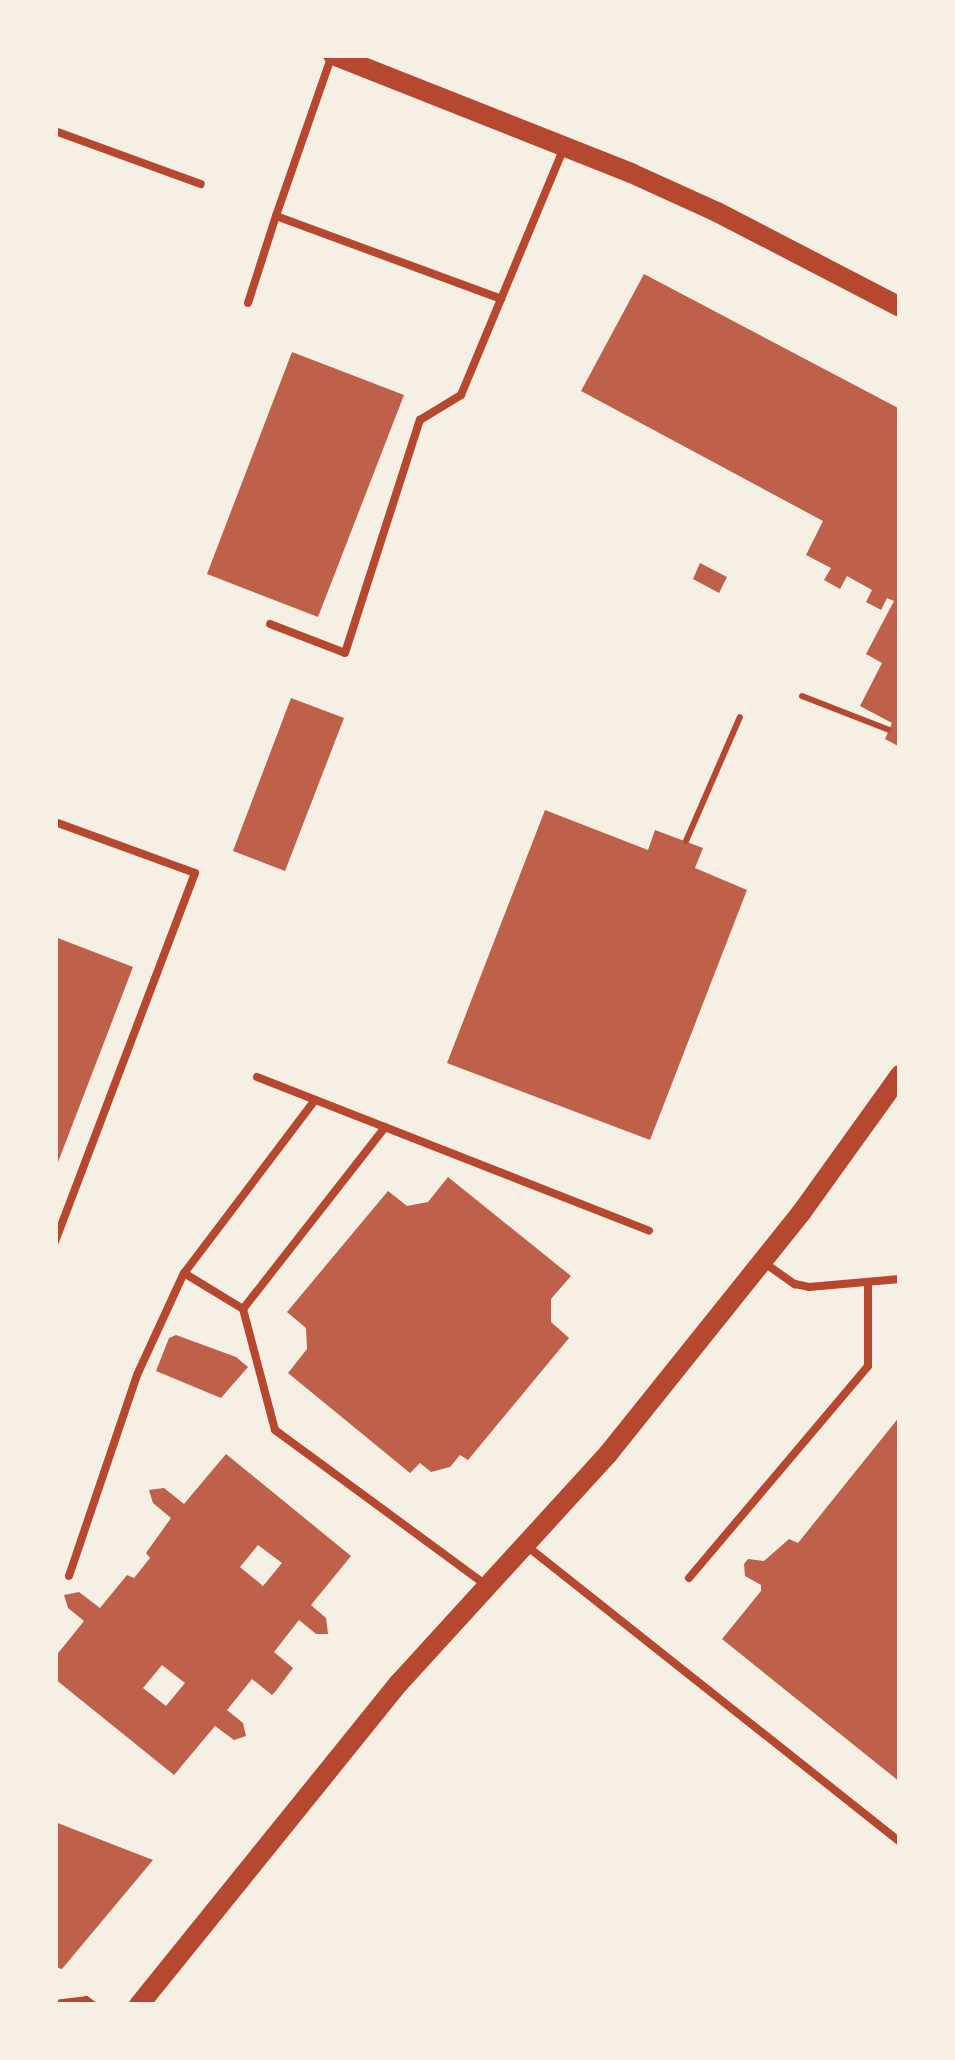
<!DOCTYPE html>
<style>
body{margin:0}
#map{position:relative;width:955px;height:2060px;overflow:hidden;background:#f6efe4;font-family:"Sofia Sans Condensed",sans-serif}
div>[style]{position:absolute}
.building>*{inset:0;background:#bf614a}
.path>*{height:6px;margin:-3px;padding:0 3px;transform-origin:3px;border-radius:3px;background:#b5482f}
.service>*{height:8px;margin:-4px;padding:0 4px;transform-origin:4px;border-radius:4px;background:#b5482f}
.secondary>*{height:20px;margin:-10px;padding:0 10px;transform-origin:10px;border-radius:10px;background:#b5482f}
span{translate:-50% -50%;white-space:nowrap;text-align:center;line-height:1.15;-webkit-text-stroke:8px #f6efe4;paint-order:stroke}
.frame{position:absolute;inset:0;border:58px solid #f6efe4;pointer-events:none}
</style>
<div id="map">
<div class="building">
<div style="clip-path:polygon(644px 274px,900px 409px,900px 747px,885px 739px,892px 723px,860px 706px,882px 663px,866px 654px,894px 601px,887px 598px,881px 610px,866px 602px,872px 590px,847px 576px,840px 589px,824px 580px,831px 568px,806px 555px,823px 521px,581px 391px)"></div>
<div style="clip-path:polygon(292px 352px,404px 395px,318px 617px,207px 574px)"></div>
<div style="clip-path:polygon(700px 563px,727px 577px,719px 593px,693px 579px)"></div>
<div style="clip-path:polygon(291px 698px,344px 718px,285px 871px,233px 851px)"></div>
<div style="clip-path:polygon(545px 810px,648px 850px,655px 830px,703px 848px,695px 868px,747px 890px,650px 1140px,447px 1063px)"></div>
<div style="clip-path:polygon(55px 937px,133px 967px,55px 1170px)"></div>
<div style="clip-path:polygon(448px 1177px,571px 1276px,551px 1299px,551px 1322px,569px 1338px,468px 1460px,460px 1455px,450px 1467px,431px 1472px,420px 1463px,410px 1473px,288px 1373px,307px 1349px,306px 1328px,287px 1312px,388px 1191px,407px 1206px,428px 1202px)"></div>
<div style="clip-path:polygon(176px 1335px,236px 1357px,248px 1367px,221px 1398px,156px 1371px,169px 1338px)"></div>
<div style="clip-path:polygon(900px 1416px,900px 1782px,722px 1639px,761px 1591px,761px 1585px,745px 1576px,744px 1564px,748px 1559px,764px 1561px,789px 1539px,798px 1543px)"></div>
<div style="clip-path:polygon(evenodd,226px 1454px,351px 1556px,311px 1605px,326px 1618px,328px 1634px,316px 1634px,299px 1620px,274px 1652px,293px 1668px,275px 1692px,272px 1695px,252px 1679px,227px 1710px,243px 1723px,246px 1736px,234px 1740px,215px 1726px,174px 1775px,55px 1679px,55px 1657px,84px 1621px,68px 1608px,64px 1595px,79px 1592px,100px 1608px,127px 1575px,134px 1578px,150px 1558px,146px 1553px,171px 1518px,153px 1503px,149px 1490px,164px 1488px,184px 1504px,226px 1454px,258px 1545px,282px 1563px,263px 1586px,240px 1567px,258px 1545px,226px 1454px,162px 1665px,185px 1683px,166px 1706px,143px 1688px,162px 1665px)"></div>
<div style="clip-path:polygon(55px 1822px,153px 1860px,62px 1969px,55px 1967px)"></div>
</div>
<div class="path">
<div style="left:802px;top:696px;width:93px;rotate:21.3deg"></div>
<div style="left:686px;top:841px;width:135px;rotate:-66.5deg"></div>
</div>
<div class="service">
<div style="left:332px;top:55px;width:170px;rotate:109.2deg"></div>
<div style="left:276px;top:216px;width:240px;rotate:20.2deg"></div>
<div style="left:55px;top:131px;width:155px;rotate:20deg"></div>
<div style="left:248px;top:303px;width:91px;rotate:-72.2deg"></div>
<div style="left:270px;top:624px;width:80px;rotate:21.1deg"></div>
<div style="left:345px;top:653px;width:245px;rotate:-72.2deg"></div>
<div style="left:420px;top:420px;width:48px;rotate:-31.4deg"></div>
<div style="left:461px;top:395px;width:265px;rotate:-67.4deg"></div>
<div style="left:55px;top:822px;width:149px;rotate:20deg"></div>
<div style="left:195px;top:873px;width:394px;rotate:110.8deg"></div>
<div style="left:257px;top:1077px;width:421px;rotate:21.4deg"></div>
<div style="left:315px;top:1100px;width:217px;rotate:127.1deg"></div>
<div style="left:184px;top:1273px;width:69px;rotate:31.4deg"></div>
<div style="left:243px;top:1309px;width:231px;rotate:-52deg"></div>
<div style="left:763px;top:1262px;width:39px;rotate:35deg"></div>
<div style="left:795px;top:1284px;width:14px;rotate:12deg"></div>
<div style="left:809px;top:1287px;width:91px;rotate:-5deg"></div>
<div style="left:243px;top:1309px;width:125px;rotate:75.2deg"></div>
<div style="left:275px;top:1430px;width:260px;rotate:36.3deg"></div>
<div style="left:528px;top:1547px;width:475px;rotate:38.4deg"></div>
<div style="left:69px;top:1576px;width:212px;rotate:-71.3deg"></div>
<div style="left:137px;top:1375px;width:112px;rotate:-65.3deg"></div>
<div style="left:689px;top:1578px;width:277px;rotate:-49.8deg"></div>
<div style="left:868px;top:1366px;width:82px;rotate:-90deg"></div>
<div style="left:55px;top:2004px;width:31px;rotate:-7deg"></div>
<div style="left:86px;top:2000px;width:9px;rotate:36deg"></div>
</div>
<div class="secondary">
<div style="left:333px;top:55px;width:321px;rotate:21.6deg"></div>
<div style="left:631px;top:173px;width:94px;rotate:24.4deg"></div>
<div style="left:717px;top:212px;width:206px;rotate:27.4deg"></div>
<div style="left:139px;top:2005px;width:414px;rotate:-51.1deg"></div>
<div style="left:399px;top:1683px;width:310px;rotate:-47.6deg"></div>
<div style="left:608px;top:1454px;width:309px;rotate:-51.3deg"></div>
<div style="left:801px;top:1213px;width:170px;rotate:-54.3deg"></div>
</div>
<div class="frame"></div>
</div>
